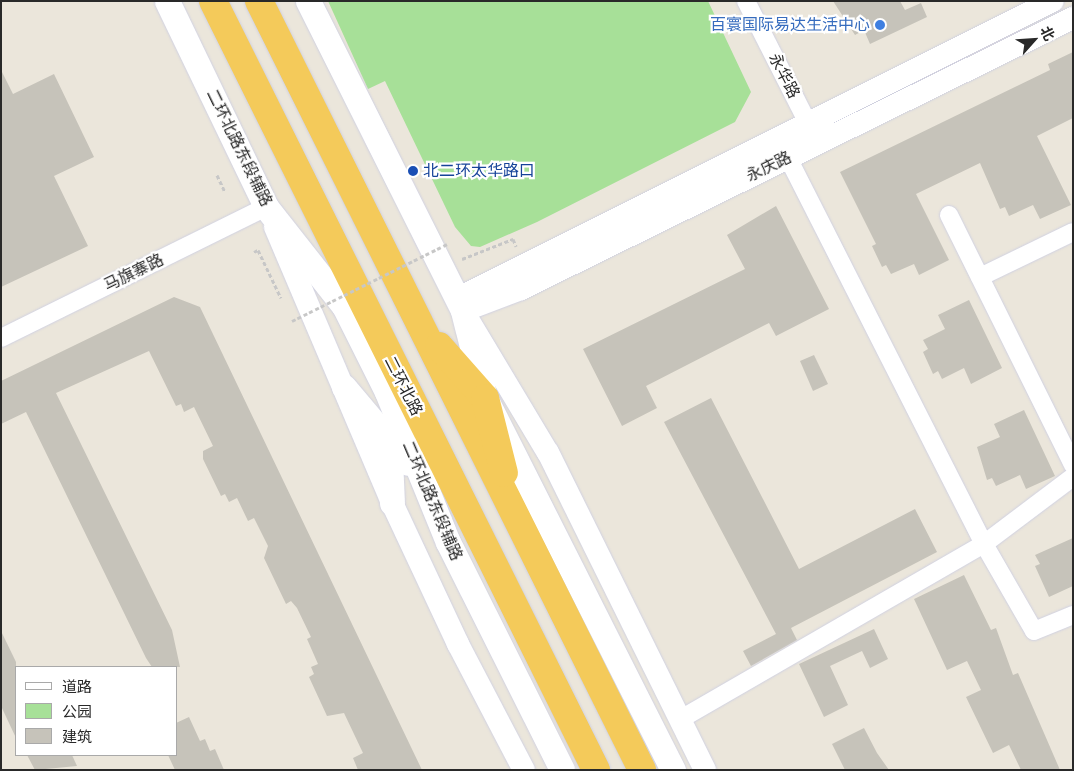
<!DOCTYPE html>
<meta charset="utf-8">
<style>
body{margin:0}
#map{position:relative;width:1074px;height:771px;overflow:hidden;background:#ebe6db;font-family:Cabin,"Noto Sans SC",sans-serif}
div>[style]{position:absolute}
.green>*{inset:0;background:#a7e098}
.building>*{inset:0;background:#c6c3ba}
.path>*{height:3px;margin-top:-1.5px;transform-origin:0;background:repeating-linear-gradient(90deg,#c7c7c7 0 4px,transparent 0 6.5px)}
.roads{filter:drop-shadow(0 0 1px #d0d1e1) drop-shadow(0 0 1px #d0d1e1)}
.minor>*{height:18px;margin:-9px;padding:0 9px;transform-origin:9px;border-radius:9px;background:#fff}
.tertiary>*{height:22px;margin:-11px;padding:0 11px;transform-origin:11px;border-radius:11px;background:#fff}
.secondary>*{height:25px;margin:-12.5px;padding:0 12.5px;transform-origin:12.5px;border-radius:12.5px;background:#fff}
.trunk>*{height:28px;margin:-14px;padding:0 14px;transform-origin:14px;border-radius:14px;background:#f4ca5a}
.path-bridge>*{height:3px;margin-top:-1.5px;transform-origin:0;background:repeating-linear-gradient(90deg,#c7c7c7 0 4px,transparent 0 6.5px)}
.dots>*{width:14px;height:14px;translate:-50% -50%;box-sizing:border-box;border:2px solid #fff;border-radius:50%}
span{translate:-50% -50%;white-space:nowrap;text-align:center;line-height:1.15;-webkit-text-stroke:4.5px #fff;paint-order:stroke}
.shop-label{font-size:16px;color:#366cbe}
.right{translate:-100% -50%;text-align:right}
.street-label{font-size:16px;color:#292929}
.transit-label{font-size:16px;color:#164399}
.left{translate:0 -50%;text-align:left}
.frame{position:absolute;inset:0;border:2px solid #292929;pointer-events:none}
.legend{position:absolute;left:15px;top:666px;width:162px;height:90px;box-sizing:border-box;background:#fff;border:1px solid #a9a9a9;margin:0;padding:6px 9px;list-style:none;font-size:15px;color:#292929}
.legend li{display:flex;align-items:center;gap:10px;height:25px}
.legend b{width:25px;border:1px solid #a9a9a9}
.north{position:absolute;left:1009px;top:15px;width:50px;height:50px;-webkit-text-stroke:4px #fff;paint-order:stroke;rotate:64deg;font-size:14px;font-weight:700;line-height:20px;text-align:center;color:#292929}
.north::after{content:'';display:block;margin:auto;width:18px;height:22px;background:#292929;clip-path:polygon(50% 0,100% 100%,50% 72%,0 100%)}
</style>
<div id="map">
<div class="green">
<div style="clip-path:polygon(328px 1px,708px 1px,751px 92px,735px 122px,537px 222px,480px 247px,471px 246px,455px 227px,385px 81px,368px 89px)"></div>
</div>
<div class="building">
<div style="clip-path:polygon(833px 1px,900px 1px,905px 10px,921px 3px,927px 17px,870px 44px,864px 30px,855px 35px)"></div>
<div style="clip-path:polygon(1073px 52px,1073px 118px,1037px 136px,1071px 205px,1040px 219px,1033px 205px,1009px 216px,1005px 207px,1000px 209px,980px 163px,916px 194px,949px 260px,919px 275px,914px 264px,891px 274px,886px 265px,882px 267px,872px 246px,876px 244px,840px 172px,1050px 70px,1048px 64px)"></div>
<div style="clip-path:polygon(1px 70px,13px 94px,54px 74px,94px 157px,54px 176px,88px 246px,1px 287px)"></div>
<div style="clip-path:polygon(776px 206px,829px 309px,776px 336px,769px 323px,646px 386px,657px 408px,622px 426px,583px 349px,745px 269px,727px 235px)"></div>
<div style="clip-path:polygon(174px 297px,200px 307px,422px 770px,358px 770px,353px 758px,363px 753px,344px 713px,327px 716px,309px 677px,314px 674px,311px 667px,318px 664px,307px 639px,311px 637px,297px 608px,291px 601px,286px 604px,264px 558px,268px 546px,254px 518px,248px 521px,237px 498px,229px 502px,225px 494px,221px 496px,203px 459px,203px 451px,213px 446px,194px 407px,184px 412px,181px 404px,176px 406px,149px 351px,56px 393px,172px 630px,180px 667px,152px 667px,146px 658px,26px 412px,1px 424px,1px 381px)"></div>
<div style="clip-path:polygon(969px 300px,1002px 368px,971px 384px,964px 368px,942px 379px,938px 371px,933px 374px,923px 352px,928px 349px,923px 340px,945px 329px,938px 315px)"></div>
<div style="clip-path:polygon(814px 355px,828px 384px,813px 391px,800px 361px)"></div>
<div style="clip-path:polygon(711px 398px,799px 569px,915px 509px,937px 552px,791px 628px,797px 640px,751px 666px,743px 651px,776px 634px,664px 422px)"></div>
<div style="clip-path:polygon(1024px 410px,1055px 476px,1026px 489px,1020px 475px,996px 486px,992px 478px,987px 480px,977px 447px,1000px 437px,994px 424px)"></div>
<div style="clip-path:polygon(1073px 538px,1073px 586px,1049px 597px,1035px 566px,1040px 564px,1035px 555px)"></div>
<div style="clip-path:polygon(964px 575px,991px 630px,996px 628px,1013px 675px,1018px 673px,1060px 770px,1021px 770px,1009px 745px,993px 753px,966px 697px,981px 690px,967px 661px,947px 670px,914px 599px)"></div>
<div style="clip-path:polygon(874px 629px,888px 659px,870px 668px,862px 651px,830px 666px,848px 705px,824px 717px,799px 664px)"></div>
<div style="clip-path:polygon(1px 631px,16px 662px,16px 738px,1px 706px)"></div>
<div style="clip-path:polygon(189px 717px,200px 741px,205px 739px,210px 751px,215px 749px,224px 770px,175px 770px,168px 755px,176px 755px,176px 723px)"></div>
<div style="clip-path:polygon(864px 728px,877px 753px,889px 770px,845px 770px,832px 744px)"></div>
<div style="clip-path:polygon(27px 755px,72px 755px,77px 766px,35px 770px)"></div>
</div>
<div class="path">
<div style="left:217px;top:175px;width:19px;rotate:65deg"></div>
<div style="left:254px;top:252px;width:4px;rotate:-27deg"></div>
<div style="left:258px;top:250px;width:53px;rotate:64.4deg"></div>
<div style="left:462px;top:259px;width:55px;rotate:-21.4deg"></div>
<div style="left:513px;top:239px;width:8px;rotate:67deg"></div>
</div>
<div class="roads">
<div class="minor">
<div style="left:746px;top:1px;width:137px;rotate:63.1deg"></div>
<div style="left:783px;top:148px;width:444px;rotate:63.1deg"></div>
<div style="left:984px;top:544px;width:100px;rotate:60.1deg"></div>
<div style="left:1034px;top:631px;width:42px;rotate:-22.3deg"></div>
<div style="left:949px;top:215px;width:279px;rotate:63.6deg"></div>
<div style="left:980px;top:277px;width:103px;rotate:-25.8deg"></div>
<div style="left:1px;top:338px;width:296px;rotate:-26.3deg"></div>
<div style="left:679px;top:720px;width:352px;rotate:-30deg"></div>
<div style="left:984px;top:544px;width:111px;rotate:-37deg"></div>
</div>
<div class="tertiary">
<div style="left:275px;top:227px;width:300px;rotate:67deg"></div>
<div style="left:392px;top:503px;width:156px;rotate:64.9deg"></div>
<div style="left:458px;top:644px;width:142px;rotate:62.4deg"></div>
<div style="left:457px;top:299px;width:666px;rotate:-26.57deg"></div>
<div style="left:705px;top:770px;width:354px;rotate:-116.3deg"></div>
<div style="left:548px;top:453px;width:165px;rotate:-120.9deg"></div>
<div style="left:463px;top:311px;width:62px;rotate:-20.8deg"></div>
<div style="left:521px;top:289px;width:615px;rotate:-26.15deg"></div>
</div>
<div class="secondary">
<div style="left:167px;top:1px;width:229px;rotate:64.3deg"></div>
<div style="left:266px;top:207px;width:126px;rotate:51.8deg"></div>
<div style="left:344px;top:306px;width:96px;rotate:63.4deg"></div>
<div style="left:387px;top:392px;width:162px;rotate:67.9deg"></div>
<div style="left:448px;top:542px;width:255px;rotate:63.4deg"></div>
<div style="left:308px;top:1px;width:347px;rotate:63.4deg"></div>
<div style="left:463px;top:311px;width:90px;rotate:75.8deg"></div>
<div style="left:485px;top:398px;width:417px;rotate:63.2deg"></div>
<div style="left:344px;top:387px;width:99px;rotate:49.9deg"></div>
<div style="left:389px;top:435px;width:68px;rotate:87.5deg"></div>
</div>
<div class="trunk">
<div style="left:213px;top:1px;width:859px;rotate:63.52deg"></div>
<div style="left:259px;top:1px;width:859px;rotate:63.52deg"></div>
<div style="left:439px;top:346px;width:69px;rotate:48.5deg"></div>
<div style="left:485px;top:398px;width:77px;rotate:75.8deg"></div>
</div>
</div>
<div class="path-bridge">
<div style="left:292px;top:321px;width:173px;rotate:-26.4deg"></div>
</div>
<div class="dots">
<div style="left:880px;top:25px;background:#3f7fe0"></div>
<div style="left:413px;top:171px;background:#1a4fb4"></div>
</div>
<div class="shop-label">
<span class="right" style="left:870px;top:25px">百寰国际易达生活中心</span>
</div>
<div class="street-label">
<span style="left:784px;top:76px;rotate:63deg">永华路</span>
<span style="left:239px;top:148px;rotate:64deg">二环北路东段辅路</span>
<span style="left:769px;top:167px;rotate:-26deg">永庆路</span>
<span style="left:134px;top:273px;rotate:-26deg">马旗寨路</span>
<span style="left:403px;top:386px;rotate:63deg">二环北路</span>
<span style="left:432px;top:501px;rotate:67deg">二环北路东段辅路</span>
</div>
<div class="transit-label">
<span class="left" style="left:423px;top:171px">北二环太华路口</span>
</div>
<div class="frame"></div>
<ul class="legend">
<li><b style="height:6px;background:#fff"></b>道路</li>
<li><b style="height:14px;background:#a7e098"></b>公园</li>
<li><b style="height:14px;background:#c6c3ba"></b>建筑</li>
</ul>
<div class="north">北</div>
</div>
